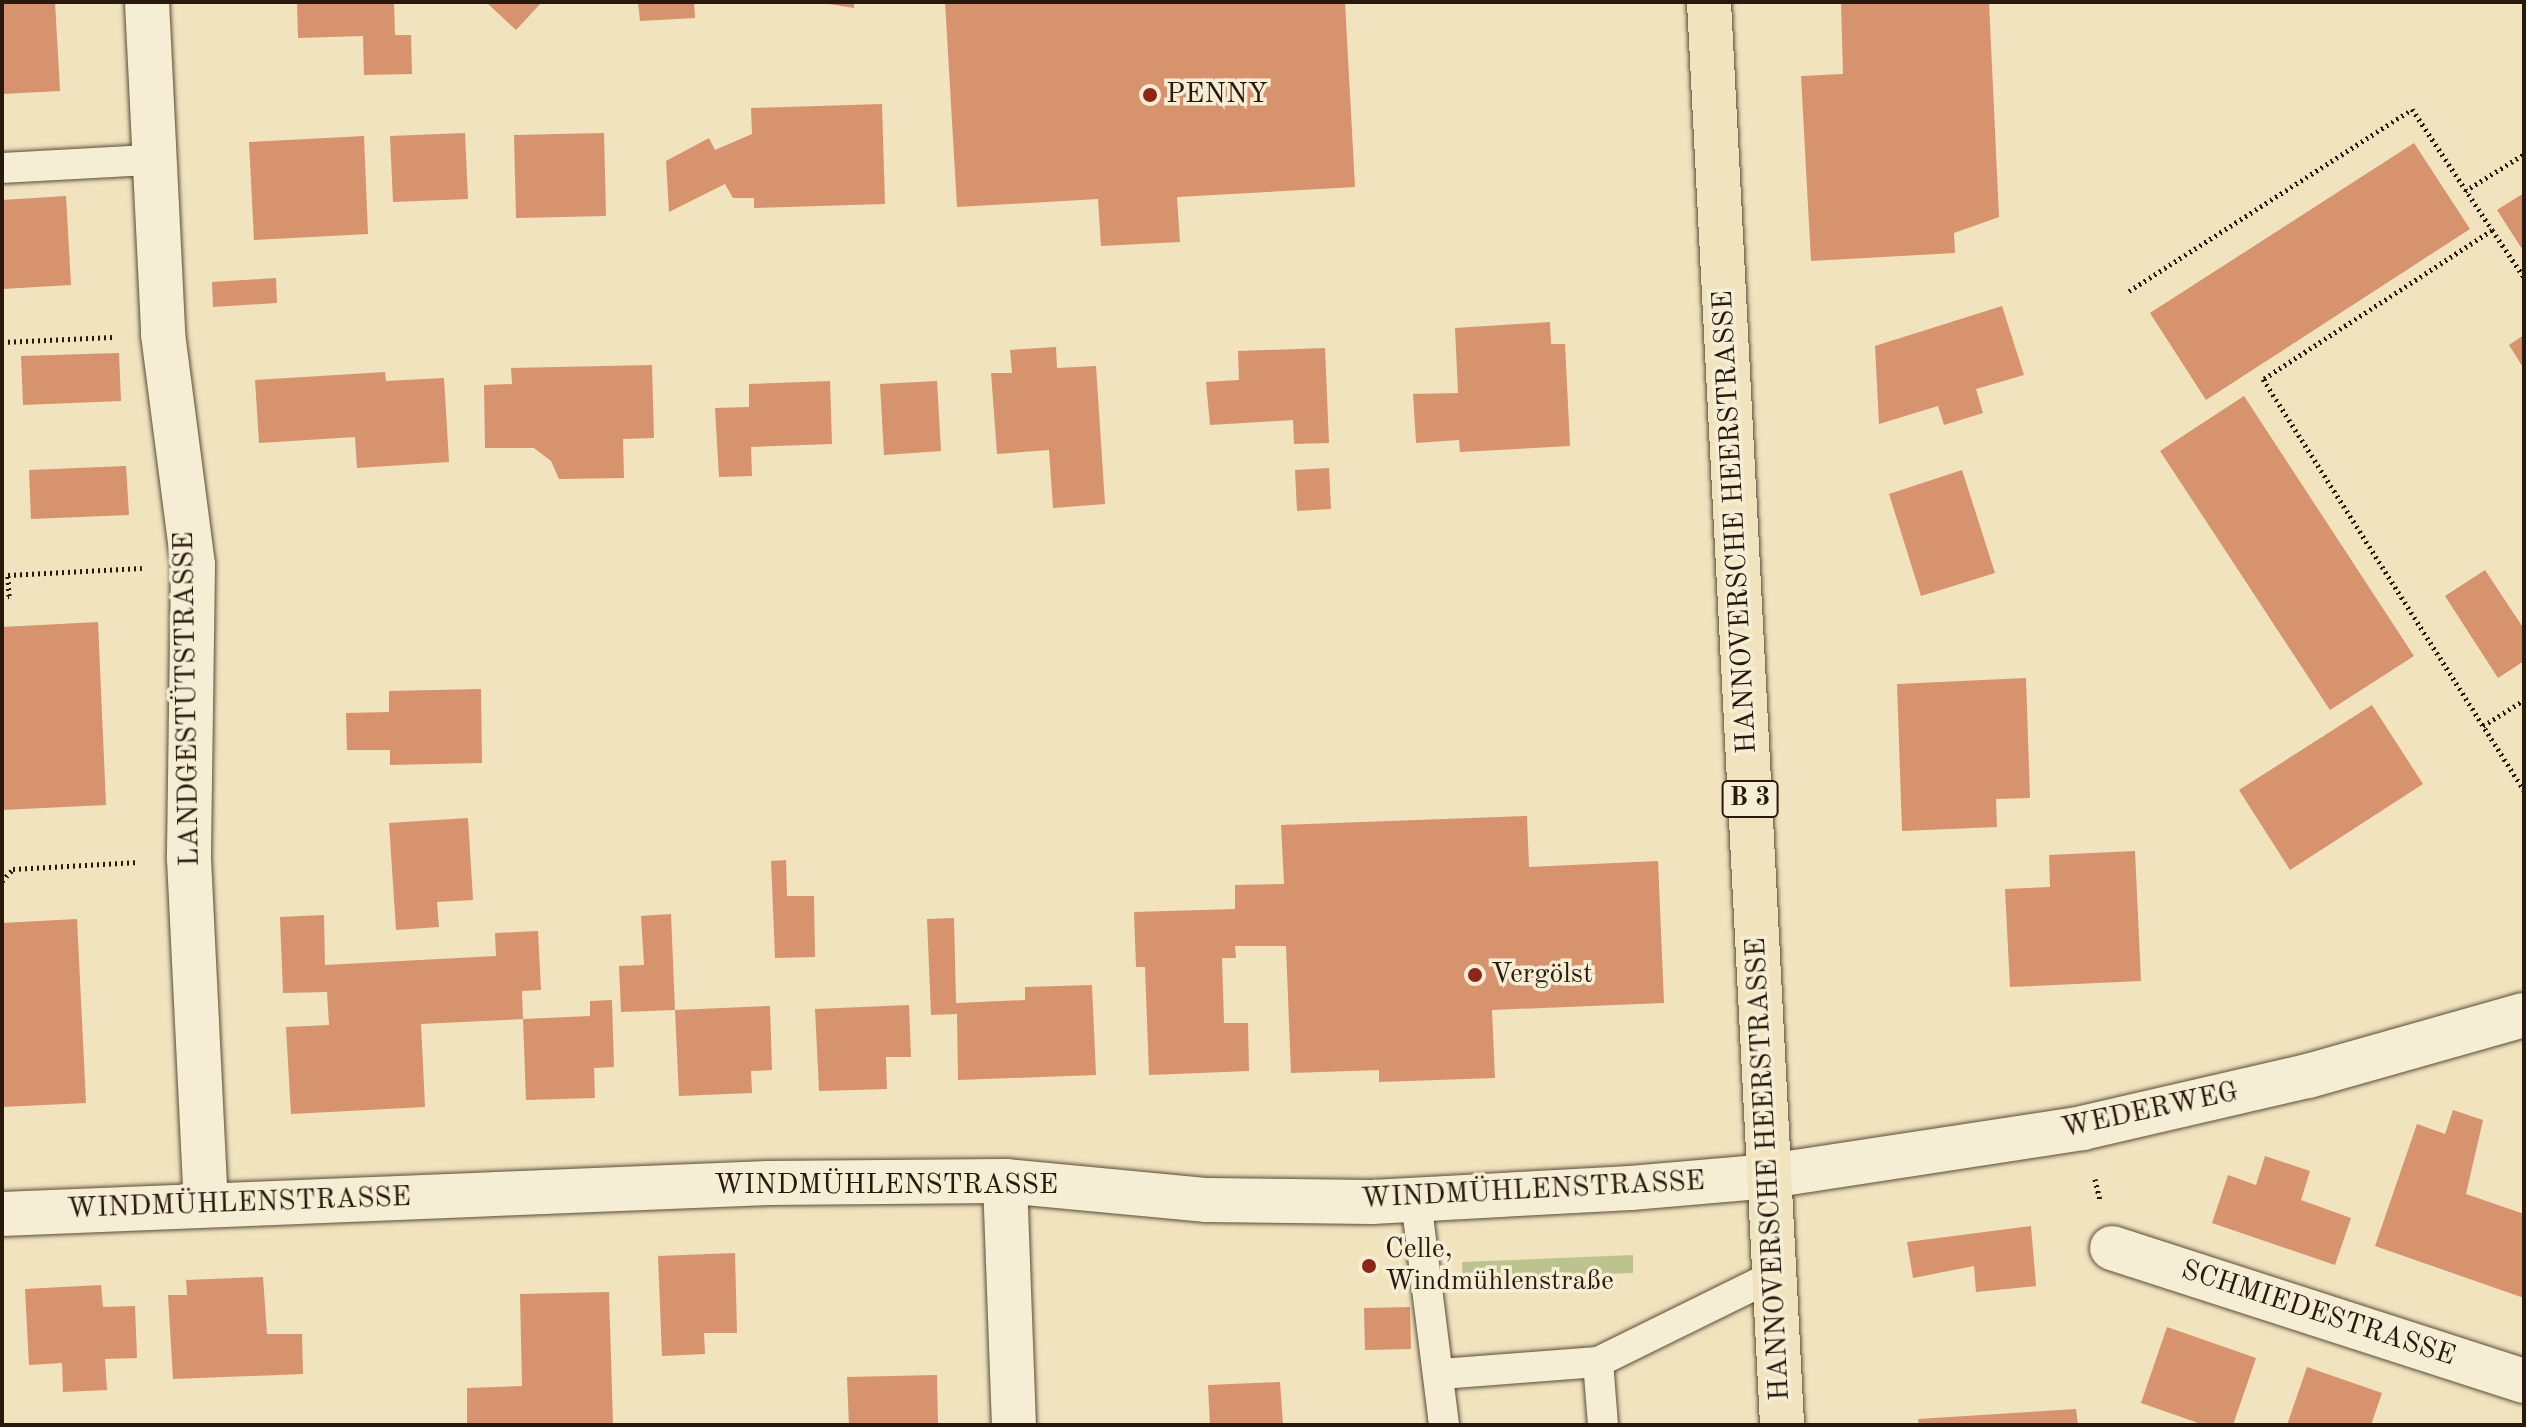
<!DOCTYPE html>
<meta charset="utf-8">
<style>
body{margin:0}
#map{position:relative;width:2526px;height:1427px;overflow:hidden;background:#f0e3bd;font-family:"Old Standard TT",serif}
div>[style]{position:absolute}
.green>*{inset:0;background:#bcc38f}
.building>*{inset:0;background:#d6936d}
.path>*{height:5px;margin-top:-2.5px;transform-origin:0;background:repeating-linear-gradient(90deg,#29190d 0 2px,transparent 0 6px)}
.roads{filter:drop-shadow(0 0 2px #5b4c39) drop-shadow(0 0 2px #5b4c39)}
.lane>*{height:30px;margin:-15px;padding:0 15px;transform-origin:15px;border-radius:15px;background:#f5edd4}
.street>*{height:44px;margin:-22px;padding:0 22px;transform-origin:22px;border-radius:22px;background:#f5edd4}
.secondary>*{height:44px;margin:-22px;padding:0 22px;transform-origin:22px;border-radius:22px;background:#f5edd4}
.primary>*{height:44px;margin:-22px;padding:0 22px;transform-origin:22px;border-radius:22px;background:#f0e3bd}
.dots>*{width:22px;height:22px;translate:-50% -50%;box-sizing:border-box;border:4px solid #f5edd4;border-radius:50%}
span{translate:-50% -50%;white-space:nowrap;text-align:center;line-height:1.15;-webkit-text-stroke:7px #f5edd4;paint-order:stroke}
.shield-label span{padding:2px 6px;background:#f5edd4;border:2px solid;border-radius:6px;-webkit-text-stroke-width:0}
.shield-label{font-size:26px;color:#29190d;font-weight:700}
.poi-label{font-size:28px;color:#29190d}
.left{translate:0 -50%;text-align:left}
.street-label{font-size:28px;color:#29190d}
.frame{position:absolute;inset:0;border:4px solid #29190d;pointer-events:none}
</style>
<div id="map">
<div class="green">
<div style="clip-path:polygon(1633px 1255px,1633px 1273px,1463px 1280px,1462px 1262px)"></div>
</div>
<div class="building">
<div style="clip-path:polygon(2px 2px,55px 2px,60px 91px,2px 94px)"></div>
<div style="clip-path:polygon(297px 2px,394px 2px,395px 35px,411px 35px,412px 74px,364px 75px,363px 36px,298px 38px)"></div>
<div style="clip-path:polygon(486px 2px,542px 2px,516px 30px)"></div>
<div style="clip-path:polygon(638px 2px,694px 2px,695px 18px,640px 21px)"></div>
<div style="clip-path:polygon(816px 2px,854px 2px,854px 8px)"></div>
<div style="clip-path:polygon(945px 2px,1345px 2px,1355px 187px,1177px 197px,1180px 242px,1101px 246px,1098px 199px,957px 207px)"></div>
<div style="clip-path:polygon(1841px 2px,1989px 2px,1999px 217px,1954px 233px,1955px 253px,1811px 261px,1801px 76px,1843px 74px)"></div>
<div style="clip-path:polygon(882px 104px,885px 204px,754px 208px,754px 198px,733px 198px,725px 184px,669px 212px,666px 161px,709px 138px,715px 150px,752px 134px,751px 108px)"></div>
<div style="clip-path:polygon(465px 133px,468px 199px,393px 202px,390px 136px)"></div>
<div style="clip-path:polygon(604px 133px,606px 216px,516px 218px,514px 135px)"></div>
<div style="clip-path:polygon(364px 136px,368px 234px,254px 240px,249px 142px)"></div>
<div style="clip-path:polygon(2414px 143px,2470px 229px,2206px 400px,2150px 313px)"></div>
<div style="clip-path:polygon(2524px 193px,2524px 252px,2497px 210px)"></div>
<div style="clip-path:polygon(66px 196px,71px 285px,2px 289px,2px 200px)"></div>
<div style="clip-path:polygon(276px 278px,277px 303px,213px 307px,212px 282px)"></div>
<div style="clip-path:polygon(2002px 306px,2024px 375px,1976px 389px,1983px 413px,1944px 425px,1938px 406px,1879px 424px,1875px 346px)"></div>
<div style="clip-path:polygon(1550px 322px,1551px 344px,1565px 344px,1570px 446px,1460px 452px,1459px 440px,1416px 443px,1413px 394px,1458px 393px,1455px 328px)"></div>
<div style="clip-path:polygon(2524px 335px,2524px 369px,2509px 345px)"></div>
<div style="clip-path:polygon(1056px 347px,1057px 368px,1096px 366px,1105px 504px,1053px 508px,1049px 450px,997px 454px,991px 373px,1012px 373px,1010px 350px)"></div>
<div style="clip-path:polygon(1325px 348px,1329px 443px,1294px 444px,1293px 420px,1210px 425px,1206px 382px,1239px 380px,1238px 351px)"></div>
<div style="clip-path:polygon(119px 353px,121px 401px,23px 405px,21px 356px)"></div>
<div style="clip-path:polygon(652px 365px,654px 438px,623px 439px,624px 478px,559px 479px,551px 461px,534px 448px,485px 448px,484px 385px,512px 384px,511px 368px)"></div>
<div style="clip-path:polygon(385px 372px,386px 381px,444px 378px,449px 462px,357px 468px,355px 437px,259px 443px,255px 380px)"></div>
<div style="clip-path:polygon(830px 381px,832px 444px,751px 447px,752px 476px,719px 477px,715px 408px,749px 407px,749px 384px)"></div>
<div style="clip-path:polygon(937px 381px,941px 451px,884px 455px,880px 384px)"></div>
<div style="clip-path:polygon(2244px 396px,2414px 656px,2330px 710px,2160px 451px)"></div>
<div style="clip-path:polygon(126px 466px,129px 515px,31px 519px,29px 470px)"></div>
<div style="clip-path:polygon(1329px 468px,1331px 509px,1297px 511px,1295px 470px)"></div>
<div style="clip-path:polygon(1962px 470px,1995px 573px,1921px 596px,1889px 494px)"></div>
<div style="clip-path:polygon(2485px 570px,2524px 629px,2524px 661px,2498px 678px,2445px 596px)"></div>
<div style="clip-path:polygon(98px 622px,106px 805px,2px 810px,2px 627px)"></div>
<div style="clip-path:polygon(2026px 678px,2030px 798px,1996px 799px,1997px 827px,1902px 831px,1897px 684px)"></div>
<div style="clip-path:polygon(481px 689px,482px 763px,390px 765px,390px 750px,347px 750px,346px 713px,389px 712px,389px 691px)"></div>
<div style="clip-path:polygon(2372px 705px,2423px 784px,2290px 870px,2239px 790px)"></div>
<div style="clip-path:polygon(1527px 816px,1529px 867px,1658px 861px,1664px 1003px,1492px 1010px,1495px 1078px,1379px 1082px,1379px 1070px,1291px 1073px,1286px 946px,1235px 946px,1236px 958px,1222px 958px,1224px 1023px,1248px 1023px,1249px 1071px,1149px 1075px,1145px 967px,1136px 967px,1134px 912px,1235px 909px,1235px 885px,1284px 884px,1281px 825px)"></div>
<div style="clip-path:polygon(468px 818px,473px 900px,437px 902px,439px 927px,396px 930px,389px 823px)"></div>
<div style="clip-path:polygon(2135px 851px,2141px 981px,2010px 987px,2005px 889px,2050px 887px,2049px 855px)"></div>
<div style="clip-path:polygon(786px 860px,787px 896px,814px 896px,815px 957px,775px 958px,771px 861px)"></div>
<div style="clip-path:polygon(671px 914px,675px 1010px,621px 1012px,619px 966px,644px 965px,641px 916px)"></div>
<div style="clip-path:polygon(324px 915px,325px 965px,496px 956px,495px 933px,538px 931px,541px 990px,522px 991px,523px 1019px,421px 1024px,425px 1107px,291px 1114px,286px 1027px,329px 1025px,327px 992px,283px 993px,280px 917px)"></div>
<div style="clip-path:polygon(954px 918px,956px 1003px,1025px 1000px,1025px 987px,1092px 985px,1096px 1075px,958px 1080px,957px 1014px,931px 1015px,927px 919px)"></div>
<div style="clip-path:polygon(77px 919px,86px 1103px,2px 1107px,2px 923px)"></div>
<div style="clip-path:polygon(612px 1000px,614px 1067px,594px 1068px,595px 1098px,526px 1100px,523px 1019px,590px 1016px,590px 1001px)"></div>
<div style="clip-path:polygon(909px 1005px,911px 1057px,886px 1057px,887px 1089px,819px 1091px,815px 1009px)"></div>
<div style="clip-path:polygon(770px 1006px,772px 1070px,751px 1071px,752px 1093px,679px 1096px,675px 1010px)"></div>
<div style="clip-path:polygon(2453px 1110px,2483px 1120px,2466px 1194px,2524px 1214px,2524px 1298px,2375px 1246px,2417px 1124px,2445px 1134px)"></div>
<div style="clip-path:polygon(2265px 1156px,2310px 1171px,2301px 1200px,2351px 1218px,2335px 1265px,2212px 1223px,2228px 1175px,2256px 1185px)"></div>
<div style="clip-path:polygon(2031px 1226px,2036px 1286px,1976px 1292px,1974px 1266px,1913px 1278px,1907px 1242px)"></div>
<div style="clip-path:polygon(735px 1253px,737px 1333px,704px 1333px,705px 1354px,662px 1356px,658px 1256px)"></div>
<div style="clip-path:polygon(263px 1277px,267px 1334px,302px 1334px,303px 1374px,173px 1379px,168px 1295px,187px 1295px,186px 1280px)"></div>
<div style="clip-path:polygon(101px 1285px,103px 1307px,135px 1306px,137px 1358px,105px 1359px,107px 1390px,63px 1392px,62px 1363px,29px 1365px,25px 1289px)"></div>
<div style="clip-path:polygon(609px 1292px,613px 1425px,467px 1425px,467px 1388px,522px 1386px,520px 1294px)"></div>
<div style="clip-path:polygon(1410px 1307px,1411px 1349px,1365px 1350px,1364px 1308px)"></div>
<div style="clip-path:polygon(2167px 1327px,2256px 1358px,2233px 1425px,2204px 1425px,2141px 1403px)"></div>
<div style="clip-path:polygon(2307px 1367px,2382px 1393px,2371px 1425px,2287px 1425px)"></div>
<div style="clip-path:polygon(937px 1375px,938px 1425px,849px 1425px,847px 1377px)"></div>
<div style="clip-path:polygon(1280px 1382px,1283px 1425px,1210px 1425px,1208px 1385px)"></div>
<div style="clip-path:polygon(2076px 1409px,2078px 1425px,1919px 1425px,1918px 1419px)"></div>
</div>
<div class="path">
<div style="left:2465px;top:191px;width:70px;rotate:-32.1deg"></div>
<div style="left:2492px;top:230px;width:57px;rotate:55.8deg"></div>
<div style="left:2129px;top:291px;width:336px;rotate:-32.7deg"></div>
<div style="left:2412px;top:109px;width:145px;rotate:56.5deg"></div>
<div style="left:2492px;top:230px;width:273px;rotate:146.9deg"></div>
<div style="left:2263px;top:379px;width:487px;rotate:57.6deg"></div>
<div style="left:2px;top:342px;width:111px;rotate:-2.6deg"></div>
<div style="left:2px;top:597px;width:7px;rotate:-8deg"></div>
<div style="left:9px;top:596px;width:21px;rotate:-93deg"></div>
<div style="left:8px;top:575px;width:134px;rotate:-3deg"></div>
<div style="left:2483px;top:726px;width:49px;rotate:-32.4deg"></div>
<div style="left:2px;top:881px;width:16px;rotate:-47deg"></div>
<div style="left:13px;top:869px;width:126px;rotate:-3.2deg"></div>
<div style="left:2095px;top:1179px;width:22px;rotate:77deg"></div>
</div>
<div class="roads">
<div class="lane">
<div style="left:2px;top:168px;width:150px;rotate:-3.1deg"></div>
<div style="left:1416px;top:1200px;width:227px;rotate:82.9deg"></div>
<div style="left:1441px;top:1374px;width:157px;rotate:-4.4deg"></div>
<div style="left:1603px;top:1425px;width:63px;rotate:-94.5deg"></div>
<div style="left:1598px;top:1362px;width:197px;rotate:-26.2deg"></div>
</div>
<div class="street">
<div style="left:147px;top:2px;width:332px;rotate:87.2deg"></div>
<div style="left:163px;top:334px;width:233px;rotate:82.6deg"></div>
<div style="left:193px;top:565px;width:294px;rotate:90.8deg"></div>
<div style="left:189px;top:859px;width:346px;rotate:87.2deg"></div>
<div style="left:1005px;top:1181px;width:244px;rotate:87.9deg"></div>
<div style="left:2112px;top:1248px;width:433px;rotate:17.9deg"></div>
</div>
<div class="secondary">
<div style="left:2px;top:1214px;width:767px;rotate:-2.32deg"></div>
<div style="left:768px;top:1183px;width:237px;rotate:-0.5deg"></div>
<div style="left:1005px;top:1181px;width:203px;rotate:5.4deg"></div>
<div style="left:1207px;top:1200px;width:165px;rotate:0.7deg"></div>
<div style="left:1372px;top:1202px;width:259px;rotate:-3.1deg"></div>
<div style="left:1631px;top:1188px;width:140px;rotate:-4.9deg"></div>
<div style="left:1770px;top:1176px;width:316px;rotate:-8.7deg"></div>
<div style="left:2082px;top:1128px;width:232px;rotate:-13deg"></div>
<div style="left:2308px;top:1076px;width:224px;rotate:-15.8deg"></div>
</div>
<div class="primary">
<div style="left:1709px;top:2px;width:1425px;rotate:87.06deg"></div>
</div>
</div>
<div class="dots">
<div style="left:1150px;top:95px;background:#8f2418"></div>
<div style="left:1475px;top:975px;background:#8f2418"></div>
<div style="left:1369px;top:1266px;background:#8f2418"></div>
</div>
<div class="shield-label">
<span style="left:1750px;top:799px">B 3</span>
</div>
<div class="poi-label">
<span class="left" style="left:1166px;top:95px">PENNY</span>
<span class="left" style="left:1491px;top:975px">Vergölst</span>
<span class="left" style="left:1385px;top:1266px">Celle,<br>Windmühlenstraße</span>
</div>
<div class="street-label">
<span style="left:1736px;top:522px;rotate:-93deg">HANNOVERSCHE HEERSTRASSE</span>
<span style="left:188px;top:699px;rotate:-91deg">LANDGESTÜTSTRASSE</span>
<span style="left:2150px;top:1111px;rotate:-12deg">WEDERWEG</span>
<span style="left:1769px;top:1169px;rotate:-93deg">HANNOVERSCHE HEERSTRASSE</span>
<span style="left:886px;top:1186px">WINDMÜHLENSTRASSE</span>
<span style="left:1533px;top:1191px;rotate:-3deg">WINDMÜHLENSTRASSE</span>
<span style="left:239px;top:1204px;rotate:-2deg">WINDMÜHLENSTRASSE</span>
<span style="left:2318px;top:1314px;rotate:18deg">SCHMIEDESTRASSE</span>
</div>
<div class="frame"></div>
</div>
